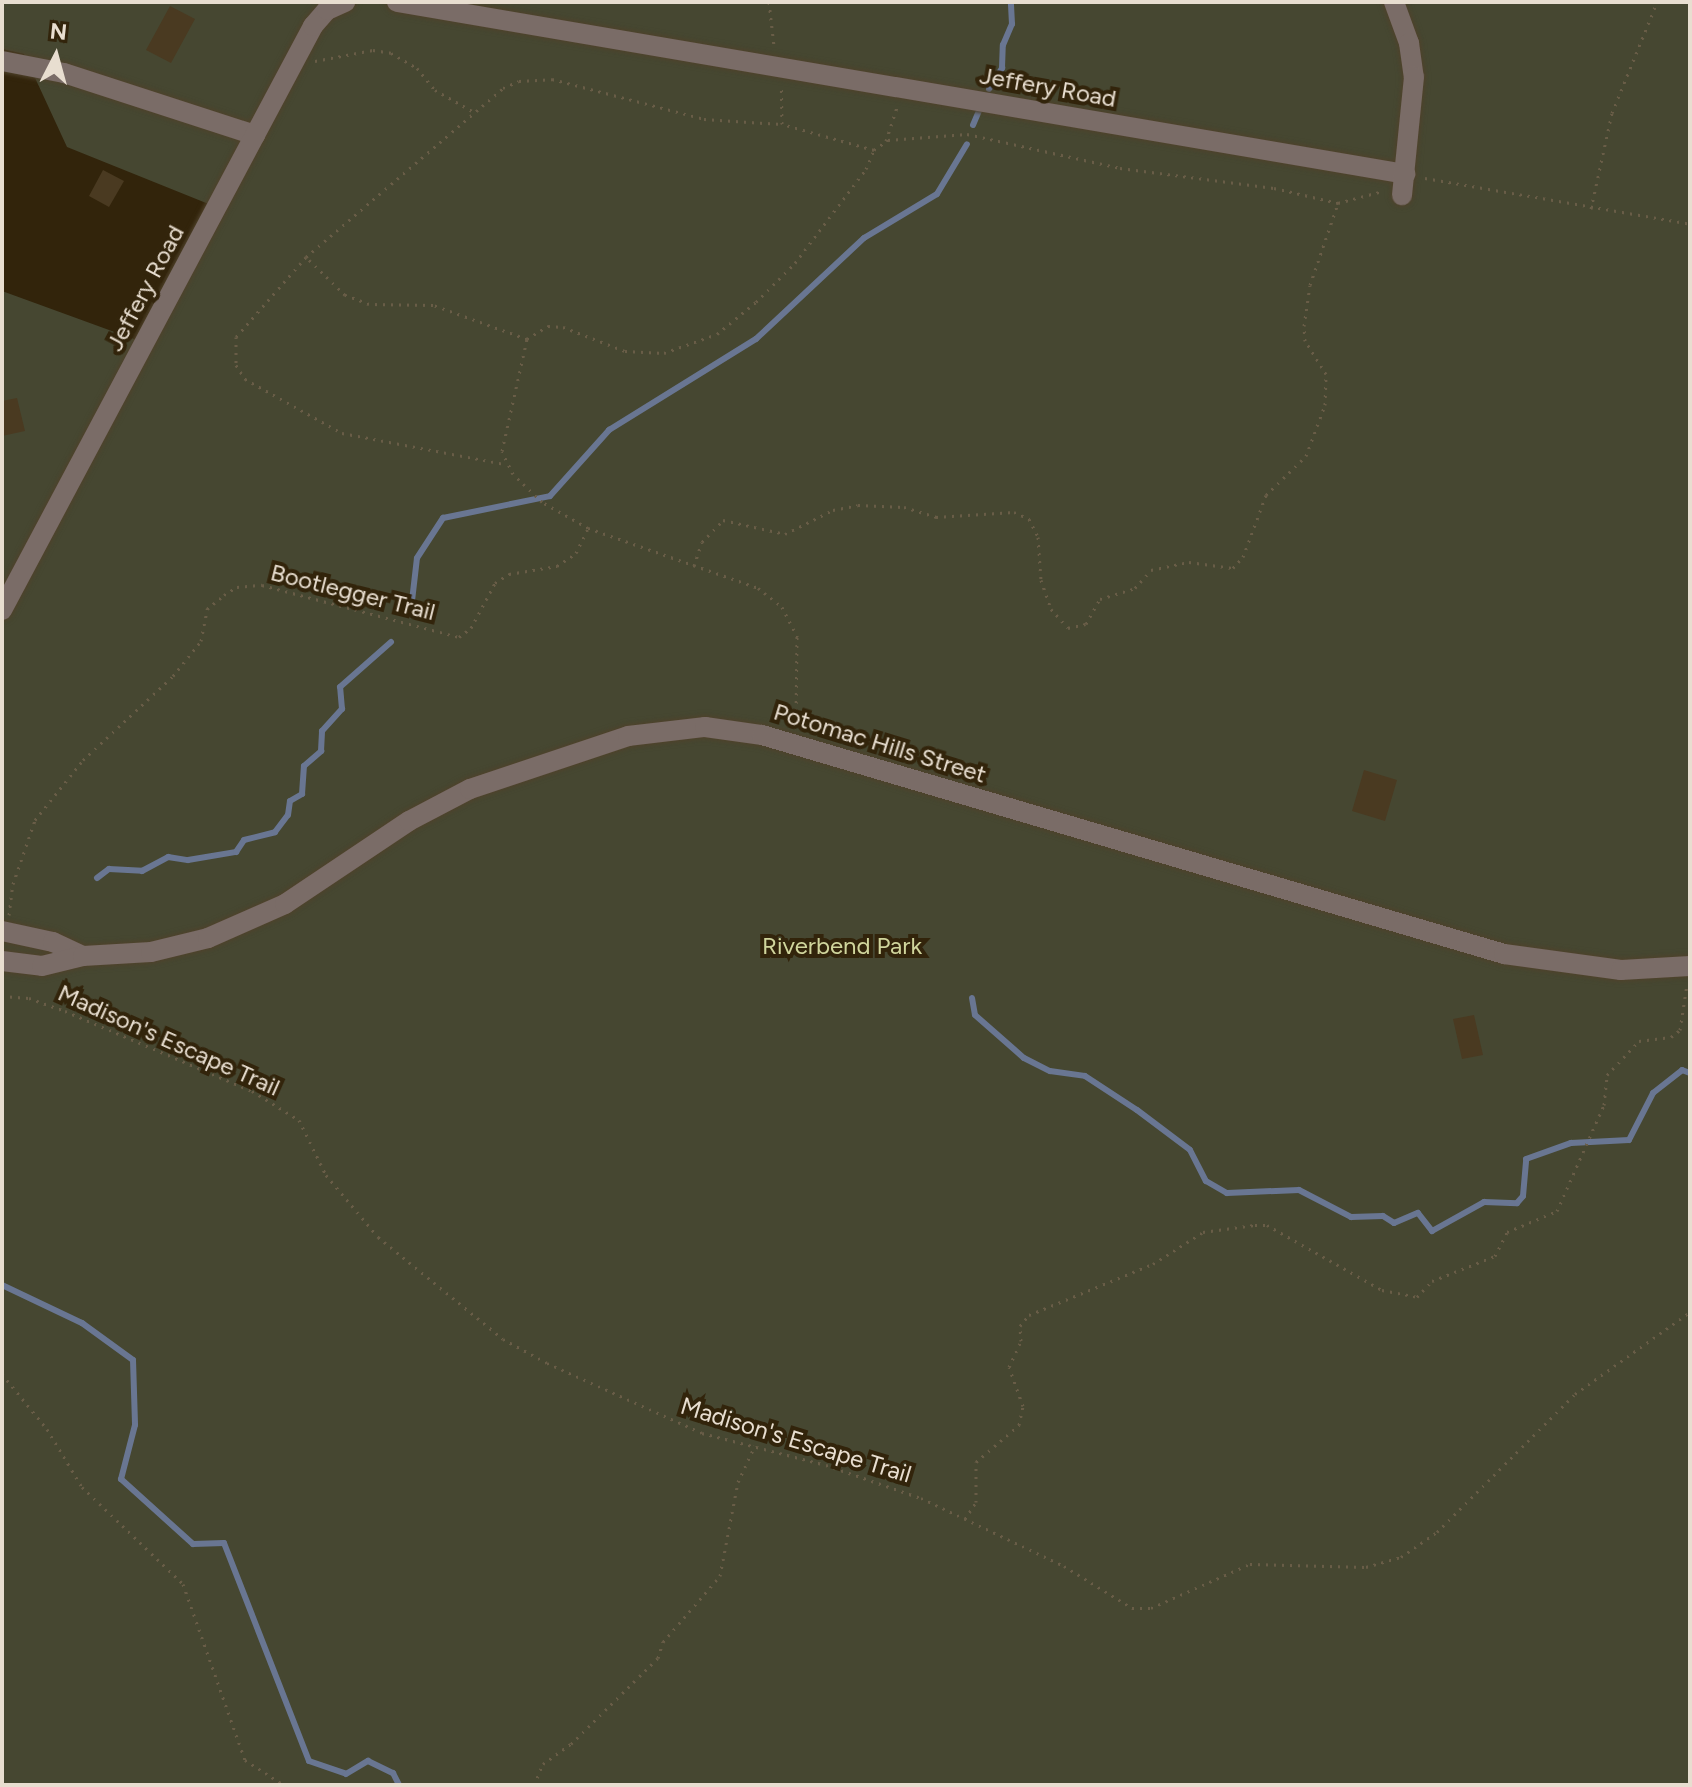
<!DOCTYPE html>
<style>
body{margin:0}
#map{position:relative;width:1692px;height:1787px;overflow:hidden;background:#32240b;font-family:Figtree,sans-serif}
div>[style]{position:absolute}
.green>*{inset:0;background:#464731}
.stream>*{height:6px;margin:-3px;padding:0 3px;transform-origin:3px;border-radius:3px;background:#697692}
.building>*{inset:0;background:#4a3a21}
.path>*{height:3px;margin-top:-1.5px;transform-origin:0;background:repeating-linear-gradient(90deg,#695d47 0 2px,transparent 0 8px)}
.roads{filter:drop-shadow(0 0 2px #4f422b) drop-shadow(0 0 2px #4f422b)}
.minor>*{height:20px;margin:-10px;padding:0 10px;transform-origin:10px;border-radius:10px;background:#7a6c67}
span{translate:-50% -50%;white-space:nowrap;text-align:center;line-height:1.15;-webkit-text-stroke:8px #32240b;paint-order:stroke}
.street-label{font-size:24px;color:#e8ded0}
.park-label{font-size:24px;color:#d0d59c}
.frame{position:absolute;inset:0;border:4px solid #e8ded0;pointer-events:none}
.north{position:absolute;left:16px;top:16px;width:80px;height:80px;-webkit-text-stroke:6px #32240b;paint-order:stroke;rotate:6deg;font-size:22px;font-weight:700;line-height:32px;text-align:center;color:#e8ded0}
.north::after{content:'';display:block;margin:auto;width:28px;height:36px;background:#e8ded0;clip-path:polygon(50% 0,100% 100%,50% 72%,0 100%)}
</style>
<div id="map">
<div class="green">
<div style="clip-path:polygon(2px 2px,1690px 2px,1690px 1785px,2px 1785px,2px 291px,153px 346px,226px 211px,67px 147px,24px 54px,2px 49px)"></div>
</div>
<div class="stream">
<div style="left:989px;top:89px;width:25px;rotate:-58deg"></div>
<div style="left:1002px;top:68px;width:23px;rotate:-88deg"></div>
<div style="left:1003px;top:45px;width:23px;rotate:-67deg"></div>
<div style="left:1012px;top:24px;width:22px;rotate:-93deg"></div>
<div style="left:973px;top:125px;width:15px;rotate:-67deg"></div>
<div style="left:412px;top:601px;width:43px;rotate:-83.4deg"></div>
<div style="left:417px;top:558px;width:48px;rotate:-57deg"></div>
<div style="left:443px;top:518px;width:109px;rotate:-11.6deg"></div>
<div style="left:550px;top:496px;width:89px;rotate:-48.2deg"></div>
<div style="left:609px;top:430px;width:173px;rotate:-31.8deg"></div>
<div style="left:756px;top:339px;width:148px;rotate:-43.1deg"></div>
<div style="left:864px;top:238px;width:85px;rotate:-31.1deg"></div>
<div style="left:937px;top:194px;width:58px;rotate:-59deg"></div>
<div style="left:97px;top:878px;width:15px;rotate:-37deg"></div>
<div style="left:109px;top:869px;width:33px;rotate:3deg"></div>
<div style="left:142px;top:871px;width:30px;rotate:-28deg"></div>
<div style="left:168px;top:857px;width:20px;rotate:9deg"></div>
<div style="left:188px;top:860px;width:49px;rotate:-9.5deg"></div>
<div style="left:236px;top:852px;width:14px;rotate:-56deg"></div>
<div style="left:244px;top:840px;width:32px;rotate:-14deg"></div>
<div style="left:275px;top:832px;width:21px;rotate:-53deg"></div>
<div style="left:288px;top:815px;width:14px;rotate:-82deg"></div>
<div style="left:290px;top:801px;width:14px;rotate:-30deg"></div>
<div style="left:302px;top:794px;width:28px;rotate:-86deg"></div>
<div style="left:304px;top:766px;width:23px;rotate:-41deg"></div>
<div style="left:321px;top:751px;width:20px;rotate:-87deg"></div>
<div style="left:322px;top:731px;width:30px;rotate:-48deg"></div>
<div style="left:342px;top:709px;width:22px;rotate:-95deg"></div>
<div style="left:340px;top:687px;width:68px;rotate:-41.4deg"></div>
<div style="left:972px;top:998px;width:17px;rotate:80deg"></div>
<div style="left:975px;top:1015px;width:65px;rotate:41.3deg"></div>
<div style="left:1024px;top:1058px;width:29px;rotate:27deg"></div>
<div style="left:1050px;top:1071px;width:35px;rotate:8deg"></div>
<div style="left:1085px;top:1076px;width:62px;rotate:33.2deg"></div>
<div style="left:1137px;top:1110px;width:66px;rotate:37deg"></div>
<div style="left:1190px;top:1150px;width:35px;rotate:63deg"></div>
<div style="left:1206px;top:1181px;width:24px;rotate:30deg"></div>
<div style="left:1227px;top:1193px;width:72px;rotate:-2.4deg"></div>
<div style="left:1299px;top:1190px;width:59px;rotate:27.4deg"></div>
<div style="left:1351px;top:1217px;width:32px;rotate:-2deg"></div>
<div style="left:1383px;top:1216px;width:13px;rotate:32deg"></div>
<div style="left:1394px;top:1223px;width:26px;rotate:-23deg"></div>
<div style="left:1418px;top:1213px;width:23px;rotate:52deg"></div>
<div style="left:1432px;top:1231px;width:60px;rotate:-29.1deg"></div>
<div style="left:1484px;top:1202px;width:33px;rotate:2deg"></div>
<div style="left:1517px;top:1203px;width:9px;rotate:-49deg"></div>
<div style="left:1523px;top:1196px;width:37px;rotate:-85deg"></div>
<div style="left:1526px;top:1159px;width:48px;rotate:-19.6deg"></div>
<div style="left:1571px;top:1143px;width:58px;rotate:-3deg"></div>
<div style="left:1629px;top:1140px;width:53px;rotate:-62.9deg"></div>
<div style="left:1653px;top:1093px;width:37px;rotate:-38deg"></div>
<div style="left:1682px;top:1070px;width:9px;rotate:21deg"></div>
<div style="left:2px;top:1285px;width:89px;rotate:25.4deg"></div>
<div style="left:82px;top:1323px;width:63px;rotate:36deg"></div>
<div style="left:133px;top:1360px;width:65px;rotate:88.2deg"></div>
<div style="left:135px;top:1425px;width:56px;rotate:104.5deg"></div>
<div style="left:121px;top:1479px;width:97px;rotate:42.1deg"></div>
<div style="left:193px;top:1544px;width:31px;rotate:-2deg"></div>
<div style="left:224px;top:1543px;width:234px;rotate:68.7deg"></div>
<div style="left:309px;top:1761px;width:39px;rotate:19deg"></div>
<div style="left:346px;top:1774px;width:26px;rotate:-31deg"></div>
<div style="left:368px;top:1761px;width:28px;rotate:26deg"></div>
<div style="left:393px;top:1773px;width:13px;rotate:63deg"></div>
</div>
<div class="building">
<div style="clip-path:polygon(170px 6px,195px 19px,171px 63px,146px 50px)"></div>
<div style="clip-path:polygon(103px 170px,124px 181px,109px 207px,89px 196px)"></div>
<div style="clip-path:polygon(17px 398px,25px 431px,2px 436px,2px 401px)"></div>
<div style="clip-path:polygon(1364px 770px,1397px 780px,1385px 821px,1352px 811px)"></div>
<div style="clip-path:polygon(1474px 1015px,1483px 1055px,1462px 1059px,1453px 1019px)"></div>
</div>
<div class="path">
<div style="left:769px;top:2px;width:44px;rotate:83.5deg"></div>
<div style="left:315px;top:61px;width:59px;rotate:-10.7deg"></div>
<div style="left:373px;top:50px;width:18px;rotate:9deg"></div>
<div style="left:391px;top:53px;width:30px;rotate:30deg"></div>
<div style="left:417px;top:68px;width:28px;rotate:51deg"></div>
<div style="left:435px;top:90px;width:45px;rotate:29.4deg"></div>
<div style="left:886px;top:141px;width:36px;rotate:-72deg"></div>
<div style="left:874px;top:150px;width:17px;rotate:-36deg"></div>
<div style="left:888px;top:140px;width:79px;rotate:-4.3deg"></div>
<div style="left:967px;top:134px;width:157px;rotate:12.5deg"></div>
<div style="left:1120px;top:168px;width:155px;rotate:7.4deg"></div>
<div style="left:1274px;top:188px;width:66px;rotate:13.2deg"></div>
<div style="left:1425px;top:178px;width:269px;rotate:9.8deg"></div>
<div style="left:1591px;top:209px;width:98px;rotate:-77.7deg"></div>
<div style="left:1612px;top:113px;width:120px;rotate:-67.9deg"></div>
<div style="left:306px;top:257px;width:106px;rotate:131.2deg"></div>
<div style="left:236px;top:337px;width:28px;rotate:90deg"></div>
<div style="left:236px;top:365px;width:17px;rotate:57deg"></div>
<div style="left:245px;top:379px;width:111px;rotate:29.1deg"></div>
<div style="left:342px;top:433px;width:166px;rotate:10.8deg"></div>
<div style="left:527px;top:339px;width:100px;rotate:-160.1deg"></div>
<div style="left:433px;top:305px;width:64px;rotate:-179.1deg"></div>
<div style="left:369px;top:304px;width:26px;rotate:-159deg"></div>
<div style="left:345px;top:295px;width:54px;rotate:-135.7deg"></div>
<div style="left:306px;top:257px;width:260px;rotate:-40.6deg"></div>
<div style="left:503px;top:88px;width:17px;rotate:-24deg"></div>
<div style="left:519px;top:81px;width:33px;rotate:-3deg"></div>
<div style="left:552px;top:79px;width:157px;rotate:14.7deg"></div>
<div style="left:704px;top:119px;width:78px;rotate:3.7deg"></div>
<div style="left:588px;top:528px;width:180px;rotate:19.4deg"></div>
<div style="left:758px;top:588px;width:31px;rotate:38deg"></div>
<div style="left:782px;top:607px;width:34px;rotate:63deg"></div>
<div style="left:797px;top:637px;width:88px;rotate:90.7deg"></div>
<div style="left:694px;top:566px;width:25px;rotate:-72deg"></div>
<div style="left:702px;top:542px;width:30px;rotate:-46deg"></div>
<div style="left:723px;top:520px;width:64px;rotate:12.7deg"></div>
<div style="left:785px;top:534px;width:54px;rotate:-26.6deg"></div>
<div style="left:833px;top:510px;width:25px;rotate:-11deg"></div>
<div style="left:858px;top:505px;width:46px;rotate:2.5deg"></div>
<div style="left:904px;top:507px;width:34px;rotate:17deg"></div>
<div style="left:936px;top:517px;width:78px;rotate:-3.7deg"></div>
<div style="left:1014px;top:512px;width:17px;rotate:25deg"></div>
<div style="left:1029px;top:519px;width:20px;rotate:63deg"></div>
<div style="left:1038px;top:537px;width:43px;rotate:86deg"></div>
<div style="left:1041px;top:580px;width:31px;rotate:71deg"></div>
<div style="left:1051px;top:609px;width:25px;rotate:48deg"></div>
<div style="left:1068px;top:628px;width:18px;rotate:-13deg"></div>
<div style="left:1086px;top:624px;width:29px;rotate:-61deg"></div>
<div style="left:1100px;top:599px;width:37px;rotate:-17deg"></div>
<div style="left:1135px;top:588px;width:24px;rotate:-48deg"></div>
<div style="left:1151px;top:570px;width:39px;rotate:-12deg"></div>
<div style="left:1189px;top:562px;width:44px;rotate:7.8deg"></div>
<div style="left:1233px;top:568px;width:15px;rotate:-48deg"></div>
<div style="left:1243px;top:557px;width:66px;rotate:-69.6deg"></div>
<div style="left:1266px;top:495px;width:56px;rotate:-44.3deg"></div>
<div style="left:1306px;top:456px;width:54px;rotate:-69.6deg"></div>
<div style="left:1325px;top:405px;width:31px;rotate:-88deg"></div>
<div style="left:1326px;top:374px;width:39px;rotate:-122deg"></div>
<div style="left:1305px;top:341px;width:15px;rotate:-94deg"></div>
<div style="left:1304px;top:326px;width:41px;rotate:-81.7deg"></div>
<div style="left:1310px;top:285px;width:87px;rotate:-71.1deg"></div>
<div style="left:1338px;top:203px;width:47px;rotate:-14.9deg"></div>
<div style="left:9px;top:915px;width:31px;rotate:-83deg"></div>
<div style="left:13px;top:884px;width:68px;rotate:-71deg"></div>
<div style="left:35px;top:820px;width:77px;rotate:-51.3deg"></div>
<div style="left:83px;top:760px;width:123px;rotate:-43deg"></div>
<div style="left:173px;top:676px;width:45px;rotate:-51.3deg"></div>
<div style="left:201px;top:641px;width:33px;rotate:-79deg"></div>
<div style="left:207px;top:609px;width:22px;rotate:-39deg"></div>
<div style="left:224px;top:595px;width:15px;rotate:-32deg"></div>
<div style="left:237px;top:587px;width:25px;rotate:-5deg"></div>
<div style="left:262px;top:585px;width:204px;rotate:14.8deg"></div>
<div style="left:459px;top:637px;width:15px;rotate:-37deg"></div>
<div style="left:471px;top:628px;width:51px;rotate:-61.9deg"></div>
<div style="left:495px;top:583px;width:17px;rotate:-33deg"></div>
<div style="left:509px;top:574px;width:49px;rotate:-9.5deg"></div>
<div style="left:557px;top:566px;width:23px;rotate:-34deg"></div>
<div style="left:576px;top:553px;width:28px;rotate:-64deg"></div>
<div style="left:588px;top:528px;width:53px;rotate:-150.5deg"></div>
<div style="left:542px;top:502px;width:40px;rotate:-136deg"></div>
<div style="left:513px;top:474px;width:25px;rotate:-116deg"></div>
<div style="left:502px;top:451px;width:115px;rotate:-77.4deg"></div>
<div style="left:527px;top:339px;width:25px;rotate:-32deg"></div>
<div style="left:548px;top:326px;width:15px;rotate:4deg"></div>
<div style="left:563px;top:327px;width:66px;rotate:21.2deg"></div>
<div style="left:625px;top:351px;width:39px;rotate:3deg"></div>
<div style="left:664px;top:353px;width:56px;rotate:-19.7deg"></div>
<div style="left:717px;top:334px;width:50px;rotate:-39.4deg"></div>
<div style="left:756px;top:302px;width:55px;rotate:-45deg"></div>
<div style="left:795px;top:263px;width:118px;rotate:-52.9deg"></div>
<div style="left:866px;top:169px;width:21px;rotate:-67deg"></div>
<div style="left:874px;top:150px;width:96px;rotate:-164.2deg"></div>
<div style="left:782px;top:124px;width:39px;rotate:-91deg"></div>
<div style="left:2px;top:996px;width:27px;rotate:4deg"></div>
<div style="left:29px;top:998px;width:38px;rotate:20deg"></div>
<div style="left:65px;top:1011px;width:203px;rotate:23.2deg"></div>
<div style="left:252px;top:1091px;width:55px;rotate:31.7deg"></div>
<div style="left:299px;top:1120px;width:61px;rotate:63.9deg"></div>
<div style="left:326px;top:1175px;width:81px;rotate:50deg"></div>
<div style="left:378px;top:1237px;width:161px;rotate:39.2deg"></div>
<div style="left:503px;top:1339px;width:50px;rotate:28.6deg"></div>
<div style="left:547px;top:1363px;width:170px;rotate:24.3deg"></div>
<div style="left:702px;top:1433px;width:128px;rotate:14.5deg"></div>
<div style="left:826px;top:1465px;width:101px;rotate:19.2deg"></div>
<div style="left:921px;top:1498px;width:158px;rotate:25.4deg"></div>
<div style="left:1064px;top:1566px;width:80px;rotate:31.7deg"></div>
<div style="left:1132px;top:1608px;width:19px"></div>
<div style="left:1151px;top:1608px;width:108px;rotate:-24deg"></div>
<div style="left:1250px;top:1564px;width:116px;rotate:1.5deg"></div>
<div style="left:1366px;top:1567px;width:36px;rotate:-16deg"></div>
<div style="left:1401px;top:1557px;width:44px;rotate:-34.8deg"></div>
<div style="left:1437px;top:1532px;width:195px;rotate:-45deg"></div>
<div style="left:1575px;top:1394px;width:141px;rotate:-35.5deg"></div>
<div style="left:2px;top:1374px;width:71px;rotate:50.7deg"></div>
<div style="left:47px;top:1429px;width:68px;rotate:58.9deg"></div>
<div style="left:82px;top:1487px;width:140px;rotate:43.8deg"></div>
<div style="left:183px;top:1584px;width:187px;rotate:70.6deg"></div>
<div style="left:245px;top:1760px;width:46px;rotate:32.7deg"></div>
<div style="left:965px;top:1519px;width:20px;rotate:-57deg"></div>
<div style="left:976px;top:1502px;width:40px;rotate:-90deg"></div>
<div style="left:976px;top:1462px;width:57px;rotate:-40.7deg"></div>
<div style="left:1019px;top:1425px;width:19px;rotate:-78deg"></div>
<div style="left:1023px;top:1406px;width:41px;rotate:-109.7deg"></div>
<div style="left:1009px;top:1367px;width:29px;rotate:-65deg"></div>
<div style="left:1021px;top:1341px;width:15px;rotate:-94deg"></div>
<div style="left:1020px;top:1326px;width:14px;rotate:-51deg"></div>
<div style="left:1029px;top:1315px;width:134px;rotate:-22.4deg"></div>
<div style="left:1153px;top:1264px;width:59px;rotate:-32.6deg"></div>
<div style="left:1203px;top:1232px;width:52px;rotate:-7.7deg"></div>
<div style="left:1255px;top:1225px;width:12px"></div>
<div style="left:1267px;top:1225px;width:132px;rotate:29.5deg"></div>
<div style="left:1382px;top:1290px;width:36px;rotate:11deg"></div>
<div style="left:1417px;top:1297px;width:22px;rotate:-47deg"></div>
<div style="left:1432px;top:1281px;width:68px;rotate:-21.6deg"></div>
<div style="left:1495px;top:1256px;width:27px;rotate:-63deg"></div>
<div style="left:1507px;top:1232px;width:54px;rotate:-22.8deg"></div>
<div style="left:1557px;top:1211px;width:116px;rotate:-66.1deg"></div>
<div style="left:1604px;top:1105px;width:30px;rotate:-84deg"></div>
<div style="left:1607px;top:1075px;width:47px;rotate:-46.7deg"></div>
<div style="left:1639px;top:1041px;width:32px;rotate:-7deg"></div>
<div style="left:1671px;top:1037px;width:11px;rotate:-38deg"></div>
<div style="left:1680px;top:1030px;width:47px;rotate:-81.3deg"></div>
<div style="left:534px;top:1785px;width:23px;rotate:-67deg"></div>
<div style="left:543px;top:1764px;width:34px;rotate:-36deg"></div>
<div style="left:571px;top:1744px;width:122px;rotate:-44.7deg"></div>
<div style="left:658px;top:1658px;width:17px;rotate:-73deg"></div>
<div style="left:663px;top:1642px;width:87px;rotate:-49.2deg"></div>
<div style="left:720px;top:1576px;width:96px;rotate:-79.2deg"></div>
<div style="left:738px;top:1482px;width:40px;rotate:-65deg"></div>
</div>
<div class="roads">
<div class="minor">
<div style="left:397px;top:2px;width:1023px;rotate:9.68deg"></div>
<div style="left:1394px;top:2px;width:44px;rotate:69.9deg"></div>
<div style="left:1409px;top:43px;width:34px;rotate:82deg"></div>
<div style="left:1414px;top:77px;width:119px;rotate:95.8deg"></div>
<div style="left:2px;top:61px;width:63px;rotate:11deg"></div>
<div style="left:64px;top:73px;width:201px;rotate:18deg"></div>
<div style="left:2px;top:610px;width:662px;rotate:-61.96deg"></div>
<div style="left:313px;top:26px;width:21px;rotate:-49deg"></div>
<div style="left:327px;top:10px;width:20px;rotate:-24deg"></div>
<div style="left:2px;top:931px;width:52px;rotate:12.2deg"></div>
<div style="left:53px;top:942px;width:33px;rotate:25deg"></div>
<div style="left:2px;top:961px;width:40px;rotate:7.1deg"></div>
<div style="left:42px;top:966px;width:42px;rotate:-13.7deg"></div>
<div style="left:83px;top:956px;width:68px;rotate:-3.4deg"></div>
<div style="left:151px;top:952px;width:59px;rotate:-13.8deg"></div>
<div style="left:208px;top:938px;width:84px;rotate:-23.8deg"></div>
<div style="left:285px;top:904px;width:149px;rotate:-33.8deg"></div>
<div style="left:409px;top:821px;width:69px;rotate:-27.7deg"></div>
<div style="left:470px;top:789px;width:167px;rotate:-18.5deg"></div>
<div style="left:628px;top:736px;width:78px;rotate:-6.7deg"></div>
<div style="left:705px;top:727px;width:58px;rotate:8deg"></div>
<div style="left:762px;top:735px;width:774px;rotate:16.44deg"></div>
<div style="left:1504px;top:954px;width:118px;rotate:7.8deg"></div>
<div style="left:1621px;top:970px;width:69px;rotate:-3.3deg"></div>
</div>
</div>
<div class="street-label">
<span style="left:1048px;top:87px;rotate:10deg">Jeffery Road</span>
<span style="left:145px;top:288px;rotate:-62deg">Jeffery Road</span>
<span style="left:353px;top:592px;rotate:14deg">Bootlegger Trail</span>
<span style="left:880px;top:743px;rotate:17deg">Potomac Hills Street</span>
<span style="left:169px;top:1040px;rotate:24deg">Madison's Escape Trail</span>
<span style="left:796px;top:1440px;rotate:17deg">Madison's Escape Trail</span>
</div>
<div class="park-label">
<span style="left:842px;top:946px">Riverbend Park</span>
</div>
<div class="frame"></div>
<div class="north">N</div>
</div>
